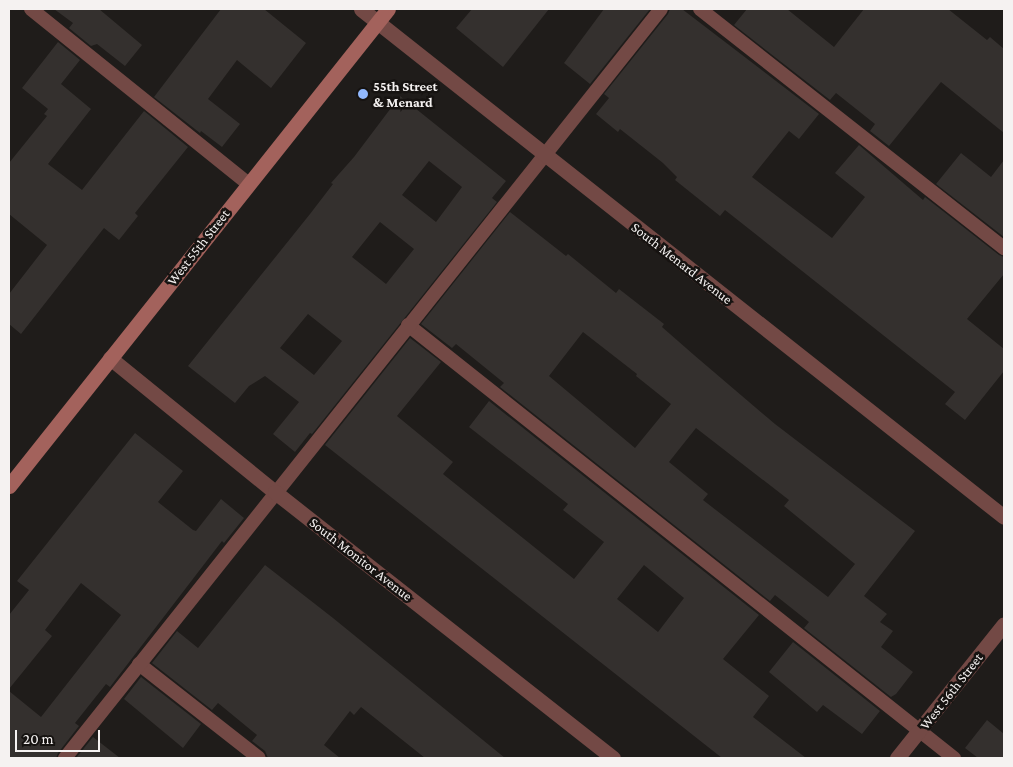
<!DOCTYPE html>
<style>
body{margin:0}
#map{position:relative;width:1013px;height:767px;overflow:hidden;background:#1f1c1a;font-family:"Crimson Pro",serif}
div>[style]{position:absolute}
.building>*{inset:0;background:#34302e}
.lane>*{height:14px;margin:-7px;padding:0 7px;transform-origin:7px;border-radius:7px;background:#734945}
.street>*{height:15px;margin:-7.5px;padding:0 7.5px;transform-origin:7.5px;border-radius:7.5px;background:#734945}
.secondary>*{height:15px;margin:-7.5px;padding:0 7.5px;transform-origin:7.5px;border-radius:7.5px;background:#a3625c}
.dots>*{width:14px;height:14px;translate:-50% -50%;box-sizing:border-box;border:2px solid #161311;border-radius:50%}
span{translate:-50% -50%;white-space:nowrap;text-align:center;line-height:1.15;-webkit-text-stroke:5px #161311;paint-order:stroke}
.poi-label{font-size:14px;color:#f5f2f1;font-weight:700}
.left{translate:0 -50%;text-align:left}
.street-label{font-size:14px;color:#f5f2f1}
.frame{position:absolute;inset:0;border:10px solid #f5f2f1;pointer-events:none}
.scale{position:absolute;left:15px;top:730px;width:85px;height:22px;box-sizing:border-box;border:2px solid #f5f2f1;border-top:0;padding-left:6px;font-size:15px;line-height:18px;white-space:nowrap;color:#f5f2f1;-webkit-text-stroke:4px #161311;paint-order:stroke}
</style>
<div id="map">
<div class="building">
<div style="clip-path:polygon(54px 9px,99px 9px,142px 45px,125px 66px,97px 44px,91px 46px,69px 28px,73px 23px)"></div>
<div style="clip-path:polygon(221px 9px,264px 9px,306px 43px,271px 88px,237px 60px,208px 99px,240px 124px,222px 147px,201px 131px,200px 133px,154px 97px)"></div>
<div style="clip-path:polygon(472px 9px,549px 9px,503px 67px,456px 28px)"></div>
<div style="clip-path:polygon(604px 9px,650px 9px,590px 84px,564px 63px)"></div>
<div style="clip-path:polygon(670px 9px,682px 9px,819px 114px,799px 139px,789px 131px,752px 177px,832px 238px,865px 197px,835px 173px,859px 145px,923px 200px,925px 197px,999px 255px,1004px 257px,1004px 274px,967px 319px,1004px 349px,1004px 371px,965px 420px,945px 404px,955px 392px,725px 210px,720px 216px,675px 180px,677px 177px,663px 163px,620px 129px,618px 132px,596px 114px,609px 98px,604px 94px,668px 14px)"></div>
<div style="clip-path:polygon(747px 9px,787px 9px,834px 47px,864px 9px,948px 9px,987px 40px,990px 37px,1004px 49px,1004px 133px,941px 82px,889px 146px,870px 131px,875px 124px,836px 93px,830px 100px,734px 25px)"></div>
<div style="clip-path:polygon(58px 42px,80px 60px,61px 84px,91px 109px,48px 164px,82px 190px,144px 111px,188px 147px,135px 213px,138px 216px,119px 240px,104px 228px,21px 334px,9px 324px,9px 294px,47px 245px,9px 214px,9px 163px,47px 116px,44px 114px,48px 109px,22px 88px)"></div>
<div style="clip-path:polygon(evenodd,400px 96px,506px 181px,492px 198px,497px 202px,312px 434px,310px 433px,295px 452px,273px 434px,299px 402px,265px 376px,249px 386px,235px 403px,188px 366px,310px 214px,333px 184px,331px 183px,354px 157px,400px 96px,429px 161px,462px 187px,436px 222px,402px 195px,429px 161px,400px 96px,380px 222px,414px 249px,386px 284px,352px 257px,380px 222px,400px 96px,308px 314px,342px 341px,314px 375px,280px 348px,308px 314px)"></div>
<div style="clip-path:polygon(961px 153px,991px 177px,1004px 160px,1004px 237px,936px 184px)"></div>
<div style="clip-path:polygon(evenodd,510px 212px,566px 256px,568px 254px,616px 293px,619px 289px,664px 324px,662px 327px,694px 355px,775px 424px,915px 531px,864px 596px,887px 614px,880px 622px,893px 631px,881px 647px,913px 672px,896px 694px,891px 697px,804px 628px,809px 622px,775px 595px,770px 601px,500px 387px,504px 383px,456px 344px,452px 348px,421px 324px,510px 212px,583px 332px,637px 374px,636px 376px,671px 404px,635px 448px,549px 376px,583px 332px,510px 212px,696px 428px,789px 500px,784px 506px,855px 564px,828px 597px,703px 500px,708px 494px,669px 462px,696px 428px)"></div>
<div style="clip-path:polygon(evenodd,410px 338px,441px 362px,397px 416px,453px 462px,443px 474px,574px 579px,604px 542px,563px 510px,568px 504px,469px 427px,489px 401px,759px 615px,723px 659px,769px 696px,753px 717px,806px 758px,722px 758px,325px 445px,410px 338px,644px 565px,684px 598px,658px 632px,617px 599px,644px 565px)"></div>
<div style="clip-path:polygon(135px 433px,183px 471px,158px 502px,193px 530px,196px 531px,221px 499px,244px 518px,224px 543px,222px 541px,110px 687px,106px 684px,75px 723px,79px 726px,58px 753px,56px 758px,9px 758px,9px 691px,41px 717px,121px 615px,81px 583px,45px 630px,52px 636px,9px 689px,9px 615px,29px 590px,17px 581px)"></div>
<div style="clip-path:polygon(265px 565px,333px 618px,505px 758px,425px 758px,361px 707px,354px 715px,350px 711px,324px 745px,340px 758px,268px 758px,265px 751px,252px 741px,257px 735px,218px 703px,212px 710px,152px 663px,177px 631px,198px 648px)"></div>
<div style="clip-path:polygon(793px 642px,880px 711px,862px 734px,823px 705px,817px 712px,769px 672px)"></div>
<div style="clip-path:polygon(141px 677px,201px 724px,183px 748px,124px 699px)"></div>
<div style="clip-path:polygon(987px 720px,1004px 734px,1004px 758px,978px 758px,965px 748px)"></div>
<div style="clip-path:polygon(93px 737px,120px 758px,76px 758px)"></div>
</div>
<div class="lane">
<div style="left:31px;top:9px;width:280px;rotate:38.8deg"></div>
<div style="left:700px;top:9px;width:387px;rotate:38.2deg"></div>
<div style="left:408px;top:325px;width:697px;rotate:38.42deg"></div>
<div style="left:139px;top:664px;width:152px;rotate:38.1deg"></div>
<div style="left:65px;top:758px;width:957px;rotate:-51.49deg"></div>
</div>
<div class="street">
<div style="left:361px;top:9px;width:819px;rotate:38.31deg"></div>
<div style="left:110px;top:358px;width:213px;rotate:39.1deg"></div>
<div style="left:275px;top:492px;width:430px;rotate:38.2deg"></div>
<div style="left:897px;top:758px;width:171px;rotate:-51.4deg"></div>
</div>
<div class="secondary">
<div style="left:9px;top:486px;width:609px;rotate:-51.53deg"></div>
</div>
<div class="dots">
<div style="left:363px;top:94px;background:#91b8fd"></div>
</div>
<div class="poi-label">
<span class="left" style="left:373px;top:94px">55th Street<br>&amp; Menard</span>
</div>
<div class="street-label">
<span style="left:198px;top:247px;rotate:-52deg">West 55th Street</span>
<span style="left:682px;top:263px;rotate:38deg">South Menard Avenue</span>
<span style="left:361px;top:559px;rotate:38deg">South Monitor Avenue</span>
<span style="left:951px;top:691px;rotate:-52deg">West 56th Street</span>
</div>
<div class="frame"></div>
<div class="scale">20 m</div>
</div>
